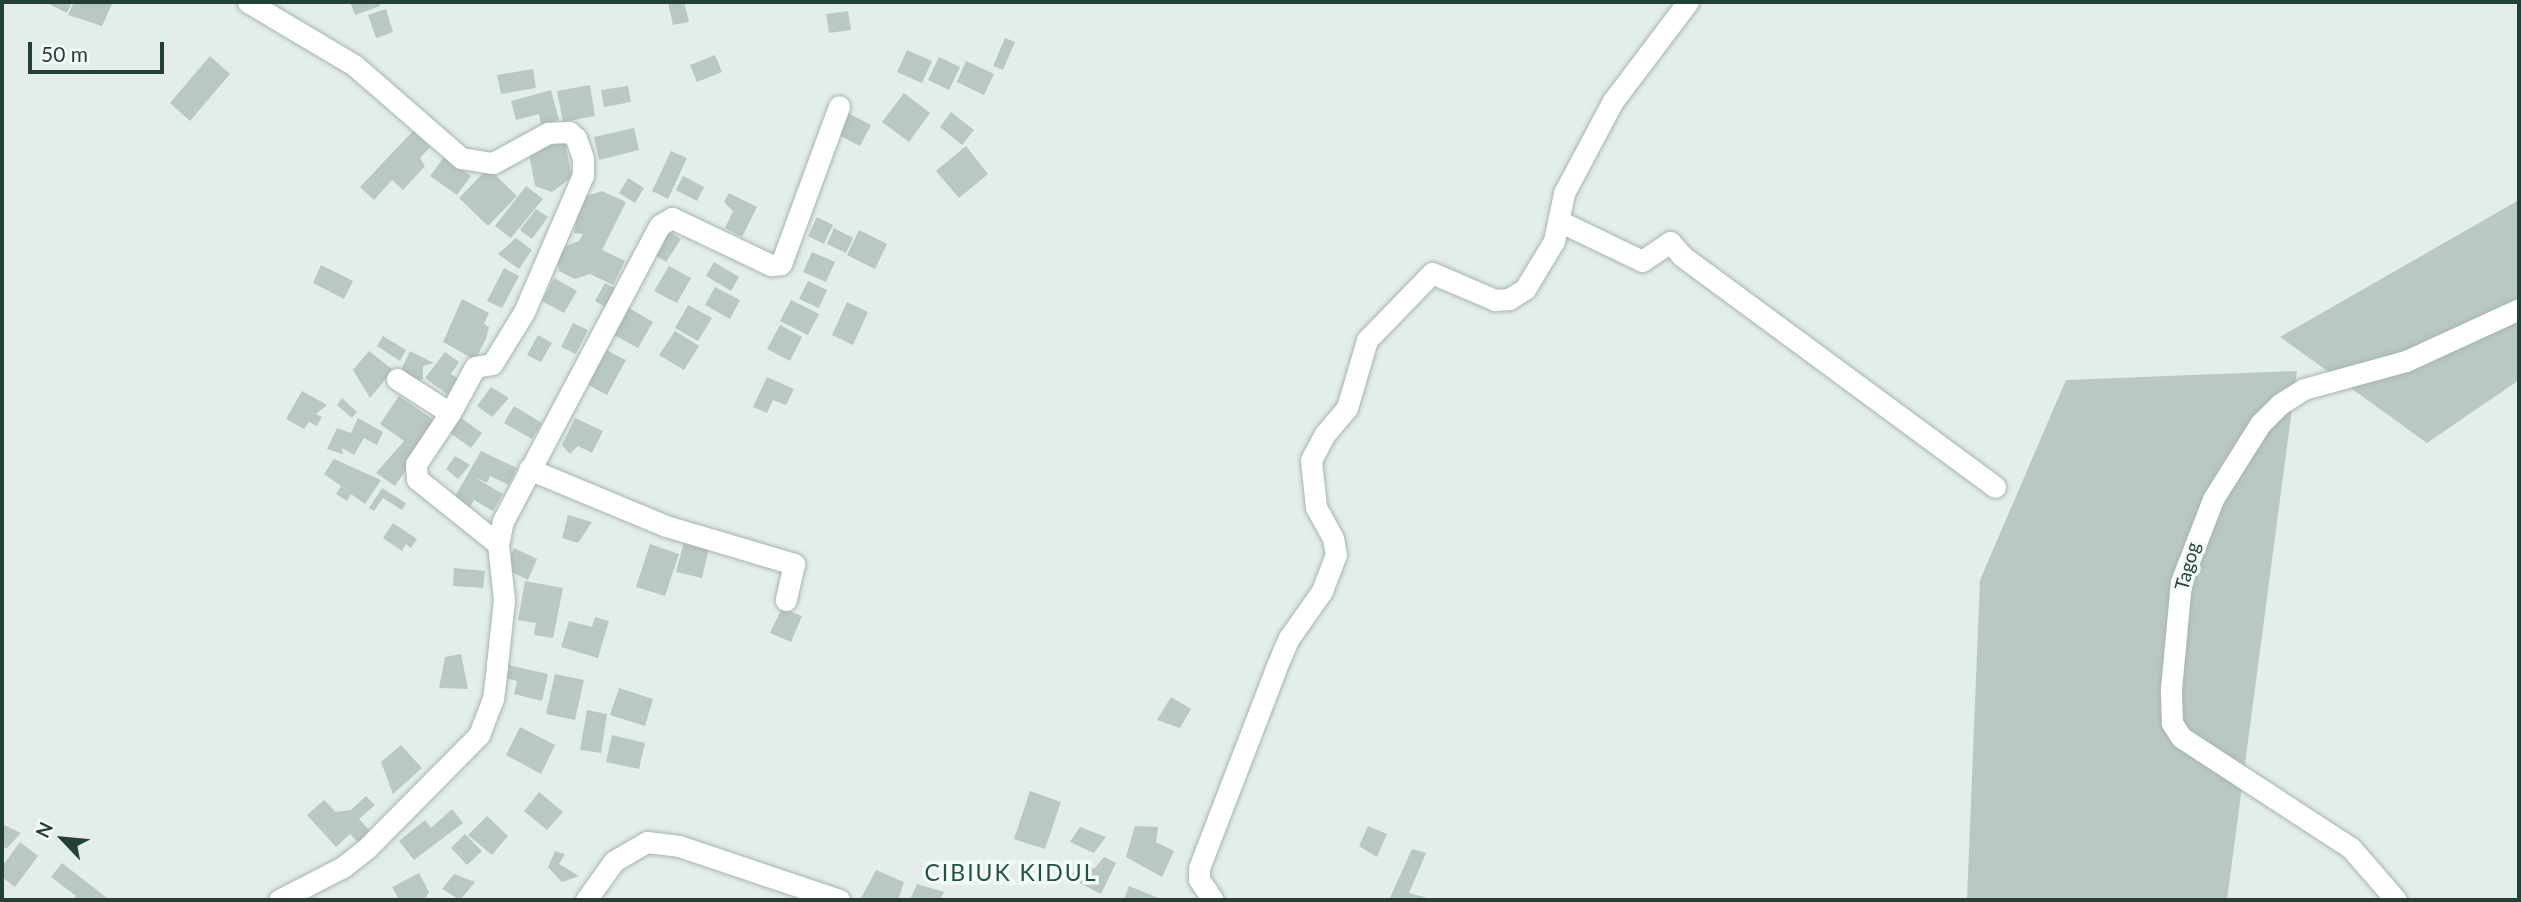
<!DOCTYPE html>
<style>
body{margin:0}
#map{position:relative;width:2521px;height:902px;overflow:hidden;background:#e4eee9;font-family:Lato,sans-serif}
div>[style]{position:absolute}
.building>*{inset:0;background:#b9c8c2}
.roads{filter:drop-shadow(0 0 2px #a6b6b0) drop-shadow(0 0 2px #a6b6b0)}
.minor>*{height:21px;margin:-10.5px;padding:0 10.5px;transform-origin:10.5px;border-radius:10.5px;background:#fff}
span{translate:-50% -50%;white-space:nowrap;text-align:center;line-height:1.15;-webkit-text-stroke:7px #f4faf7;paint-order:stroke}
.street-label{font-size:19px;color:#224037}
.quarter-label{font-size:23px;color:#1e5245;letter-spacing:2px}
.frame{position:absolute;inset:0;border:4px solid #224037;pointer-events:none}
.north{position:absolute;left:28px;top:804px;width:70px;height:70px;-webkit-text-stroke:5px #f4faf7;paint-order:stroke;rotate:296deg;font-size:19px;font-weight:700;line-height:28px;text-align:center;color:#224037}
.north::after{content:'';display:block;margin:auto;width:24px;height:32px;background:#224037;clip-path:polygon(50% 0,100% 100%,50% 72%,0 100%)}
.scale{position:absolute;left:28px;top:42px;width:136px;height:32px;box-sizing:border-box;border:4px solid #224037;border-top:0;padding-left:9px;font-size:21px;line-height:24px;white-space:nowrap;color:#224037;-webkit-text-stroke:5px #f4faf7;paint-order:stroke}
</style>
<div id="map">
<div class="building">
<div style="clip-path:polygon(45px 2px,72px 2px,67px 13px)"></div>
<div style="clip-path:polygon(74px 2px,113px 2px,102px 26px,68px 15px)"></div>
<div style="clip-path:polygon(350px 2px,379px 2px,380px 6px,355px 15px)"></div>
<div style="clip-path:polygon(668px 2px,684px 2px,689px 22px,673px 25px)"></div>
<div style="clip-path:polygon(386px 9px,393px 32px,376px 38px,368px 15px)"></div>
<div style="clip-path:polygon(848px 11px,851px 30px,829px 33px,826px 14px)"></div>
<div style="clip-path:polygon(1005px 38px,1015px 42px,1003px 70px,993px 66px)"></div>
<div style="clip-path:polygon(907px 50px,932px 61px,922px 83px,897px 72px)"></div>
<div style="clip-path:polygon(715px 55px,722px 72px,697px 82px,690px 65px)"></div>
<div style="clip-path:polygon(210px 56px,230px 74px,190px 121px,170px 103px)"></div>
<div style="clip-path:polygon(939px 57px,960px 67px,949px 90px,928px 80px)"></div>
<div style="clip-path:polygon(966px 61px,994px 74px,984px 95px,957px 82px)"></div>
<div style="clip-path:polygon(533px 69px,536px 88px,501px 94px,497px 75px)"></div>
<div style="clip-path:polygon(590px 85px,595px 116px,563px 122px,557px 91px)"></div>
<div style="clip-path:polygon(628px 86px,631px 102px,604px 107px,601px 90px)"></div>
<div style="clip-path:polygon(551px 90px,559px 120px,541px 125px,539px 114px,516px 120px,511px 101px)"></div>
<div style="clip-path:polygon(904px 93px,930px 113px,909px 142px,882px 122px)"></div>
<div style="clip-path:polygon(844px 111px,871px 125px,860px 146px,833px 132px)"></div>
<div style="clip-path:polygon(951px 112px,974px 130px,962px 145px,940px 127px)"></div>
<div style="clip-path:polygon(634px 128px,639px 150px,599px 160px,594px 137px)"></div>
<div style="clip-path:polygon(413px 131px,430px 147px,420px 158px,425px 166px,403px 190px,392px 180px,374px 200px,360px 187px)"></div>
<div style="clip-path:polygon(565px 142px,572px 177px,552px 192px,535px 186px,528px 149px)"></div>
<div style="clip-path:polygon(966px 146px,988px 174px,959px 198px,936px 171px)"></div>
<div style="clip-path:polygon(671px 151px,687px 158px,668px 199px,652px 191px)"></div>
<div style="clip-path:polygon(444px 157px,471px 176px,457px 195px,430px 176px)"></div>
<div style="clip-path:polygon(488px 168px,517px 196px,488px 226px,459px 198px)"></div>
<div style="clip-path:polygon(683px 176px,704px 187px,697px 201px,676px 190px)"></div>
<div style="clip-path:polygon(628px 178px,644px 188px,635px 203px,619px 193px)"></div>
<div style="clip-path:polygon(526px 186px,543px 199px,511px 238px,495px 226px)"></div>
<div style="clip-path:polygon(602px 191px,626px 202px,602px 250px,625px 261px,613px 285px,590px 274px,575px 279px,559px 271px,557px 249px,579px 241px,583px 234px,574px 233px,581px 198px)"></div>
<div style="clip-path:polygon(729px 193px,757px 207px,742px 237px,725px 228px,733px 211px,724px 202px)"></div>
<div style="clip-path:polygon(2519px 200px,2519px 380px,2427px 443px,2280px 337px)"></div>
<div style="clip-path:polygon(536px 209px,548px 217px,532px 239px,520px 230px)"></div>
<div style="clip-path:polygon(817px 217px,833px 225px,824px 244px,808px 236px)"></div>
<div style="clip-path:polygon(834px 228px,853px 238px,846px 253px,827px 244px)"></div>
<div style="clip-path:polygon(665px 229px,681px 239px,666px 262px,650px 252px)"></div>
<div style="clip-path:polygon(859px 230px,887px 244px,875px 269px,847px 255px)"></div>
<div style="clip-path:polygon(516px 238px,532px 250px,519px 269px,498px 254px)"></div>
<div style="clip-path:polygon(812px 252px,835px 262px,826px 282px,803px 272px)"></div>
<div style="clip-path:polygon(714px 262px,739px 277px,731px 291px,706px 276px)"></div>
<div style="clip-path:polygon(321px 265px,353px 281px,344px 299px,313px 283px)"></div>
<div style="clip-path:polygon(669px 266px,691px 278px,677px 303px,654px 291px)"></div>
<div style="clip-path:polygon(504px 268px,519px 276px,502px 308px,487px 301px)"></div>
<div style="clip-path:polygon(554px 278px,577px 291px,564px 313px,542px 301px)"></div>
<div style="clip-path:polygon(808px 281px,827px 290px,819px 308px,799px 299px)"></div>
<div style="clip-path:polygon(605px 283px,617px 289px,607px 308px,595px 301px)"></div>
<div style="clip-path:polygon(715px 287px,740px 300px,730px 319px,705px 305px)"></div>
<div style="clip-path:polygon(462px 299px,489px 313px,484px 324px,489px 327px,486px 339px,475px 360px,443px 342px)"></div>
<div style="clip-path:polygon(791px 300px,819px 314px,808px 335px,780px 321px)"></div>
<div style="clip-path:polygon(847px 302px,868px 312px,853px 345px,832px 335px)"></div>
<div style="clip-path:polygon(688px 305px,712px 318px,698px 341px,675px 328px)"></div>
<div style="clip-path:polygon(629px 308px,653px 322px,638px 348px,614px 335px)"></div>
<div style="clip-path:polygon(573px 323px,588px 330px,576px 354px,561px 347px)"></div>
<div style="clip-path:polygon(780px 325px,802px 337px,790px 361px,767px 349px)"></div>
<div style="clip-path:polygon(675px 331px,699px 346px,684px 370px,659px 355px)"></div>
<div style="clip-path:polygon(538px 335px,552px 343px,541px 362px,527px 355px)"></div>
<div style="clip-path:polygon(383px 336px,406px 350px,400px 361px,377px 346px)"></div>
<div style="clip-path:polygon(606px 350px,626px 360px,607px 395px,587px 384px)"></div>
<div style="clip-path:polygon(369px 351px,393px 370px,370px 398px,353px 370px)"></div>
<div style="clip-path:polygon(410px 351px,434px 363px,423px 366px,423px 379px,410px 383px,400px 372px)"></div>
<div style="clip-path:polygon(445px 352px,459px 362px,451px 374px,463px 382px,451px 397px,425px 378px)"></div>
<div style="clip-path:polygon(2297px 371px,2227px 900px,1967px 900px,1980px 580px,2066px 380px)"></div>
<div style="clip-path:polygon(767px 377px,794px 389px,786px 405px,773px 400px,767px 413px,753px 407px)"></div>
<div style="clip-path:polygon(491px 387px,509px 398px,492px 417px,477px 406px)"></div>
<div style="clip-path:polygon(302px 391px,327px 405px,316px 414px,322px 417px,317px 426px,309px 422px,304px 429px,286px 419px)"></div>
<div style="clip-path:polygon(399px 396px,438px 423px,395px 486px,376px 473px,404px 441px,380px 424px)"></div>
<div style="clip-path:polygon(342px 398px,357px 412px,352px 418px,337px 405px)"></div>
<div style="clip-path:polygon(514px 406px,542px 423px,532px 439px,504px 423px)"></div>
<div style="clip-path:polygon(457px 415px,482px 433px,471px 448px,446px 430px)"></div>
<div style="clip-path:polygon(358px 418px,383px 432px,377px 445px,364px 438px,354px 455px,342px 448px,343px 454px,327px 449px,337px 428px,351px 433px)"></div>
<div style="clip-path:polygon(575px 418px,603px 431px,592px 453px,578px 446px,570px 454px,562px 445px)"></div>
<div style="clip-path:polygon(481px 451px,517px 468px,509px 485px,490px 476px,487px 483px,474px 477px,503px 494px,493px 511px,474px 500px,466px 514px,450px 505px)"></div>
<div style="clip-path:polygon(455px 456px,470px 465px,458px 479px,446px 469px)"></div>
<div style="clip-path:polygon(334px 459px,381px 480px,365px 504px,351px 494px,347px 501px,336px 494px,341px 486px,324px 474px)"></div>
<div style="clip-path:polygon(382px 488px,406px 503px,402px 510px,383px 498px,374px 511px,369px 508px)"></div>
<div style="clip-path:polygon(568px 515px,592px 522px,578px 543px,562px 538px)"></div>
<div style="clip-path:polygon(393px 523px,417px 539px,411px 548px,406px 544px,402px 551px,383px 538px)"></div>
<div style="clip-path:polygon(684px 542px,709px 548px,702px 578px,676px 572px)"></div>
<div style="clip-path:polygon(650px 544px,679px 554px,665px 596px,636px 587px)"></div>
<div style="clip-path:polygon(514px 548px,537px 559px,528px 580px,505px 569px)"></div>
<div style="clip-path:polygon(454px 568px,485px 571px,483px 588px,453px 586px)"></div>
<div style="clip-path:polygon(525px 581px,563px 588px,553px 638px,534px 635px,536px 623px,518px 620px)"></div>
<div style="clip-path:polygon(782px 608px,802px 616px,791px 642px,770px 633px)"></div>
<div style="clip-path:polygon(595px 617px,609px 621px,598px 658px,561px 647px,569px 621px,592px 627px)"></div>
<div style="clip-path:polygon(461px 654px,468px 689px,439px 688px,445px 657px)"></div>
<div style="clip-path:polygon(504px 664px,548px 674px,542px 701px,514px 694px,517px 681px,501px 677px)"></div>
<div style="clip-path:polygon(555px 674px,584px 680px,575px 720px,546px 714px)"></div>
<div style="clip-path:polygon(619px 688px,653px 699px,645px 726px,610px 715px)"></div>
<div style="clip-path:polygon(1171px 697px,1191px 709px,1180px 728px,1157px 720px)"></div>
<div style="clip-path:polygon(587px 710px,607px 714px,601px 753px,580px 750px)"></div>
<div style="clip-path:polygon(520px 727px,555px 745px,541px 774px,506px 755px)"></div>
<div style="clip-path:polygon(612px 735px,645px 743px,639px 769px,606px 762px)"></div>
<div style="clip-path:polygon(401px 745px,422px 768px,393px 794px,381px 762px)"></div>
<div style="clip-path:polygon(1030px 791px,1061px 802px,1045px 849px,1014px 839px)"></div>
<div style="clip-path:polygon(539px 792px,563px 812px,547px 830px,524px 811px)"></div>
<div style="clip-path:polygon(366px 796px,375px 805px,359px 819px,372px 833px,360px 844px,350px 834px,336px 847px,307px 815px,324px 800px,336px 812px,351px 810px)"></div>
<div style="clip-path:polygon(452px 809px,463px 823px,414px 860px,399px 841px,425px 820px,431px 828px)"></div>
<div style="clip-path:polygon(487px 816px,508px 836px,492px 855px,468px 835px)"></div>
<div style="clip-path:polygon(2px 824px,21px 833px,6px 849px,2px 845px)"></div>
<div style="clip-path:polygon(1135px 826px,1158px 827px,1156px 842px,1174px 851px,1162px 877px,1126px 857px)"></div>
<div style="clip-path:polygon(1368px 826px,1387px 834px,1377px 857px,1359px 846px)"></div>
<div style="clip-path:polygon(1080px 827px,1106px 837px,1094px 853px,1070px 842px)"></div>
<div style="clip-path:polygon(465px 834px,482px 851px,467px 865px,451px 848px)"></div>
<div style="clip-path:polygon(20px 842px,38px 856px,15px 887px,2px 877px,2px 867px)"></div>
<div style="clip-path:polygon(1412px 849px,1426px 853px,1409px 893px,1435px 900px,1389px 900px)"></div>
<div style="clip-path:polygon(555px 851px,565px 854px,559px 864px,579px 876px,562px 882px,548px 867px)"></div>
<div style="clip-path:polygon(1104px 857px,1116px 863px,1101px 894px,1070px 878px,1080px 861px,1094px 869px)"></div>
<div style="clip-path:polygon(62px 863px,107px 898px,105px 900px,73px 900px,76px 896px,51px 877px)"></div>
<div style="clip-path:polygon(876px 870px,904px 882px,898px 900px,860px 900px)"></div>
<div style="clip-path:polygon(419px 873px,429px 892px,424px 900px,399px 900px,392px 887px)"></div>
<div style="clip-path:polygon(454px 874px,475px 882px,460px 900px,442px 889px)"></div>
<div style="clip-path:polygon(917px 884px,944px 892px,940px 900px,910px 900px)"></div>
<div style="clip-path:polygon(1129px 886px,1163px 900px,1124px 900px)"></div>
</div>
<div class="roads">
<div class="minor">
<div style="left:248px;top:2px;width:123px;rotate:30.7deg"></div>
<div style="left:354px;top:65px;width:142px;rotate:41deg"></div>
<div style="left:461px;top:158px;width:32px;rotate:9deg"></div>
<div style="left:493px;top:163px;width:63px;rotate:-28.6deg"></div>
<div style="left:548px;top:133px;width:21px;rotate:-3deg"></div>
<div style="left:569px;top:132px;width:9px;rotate:41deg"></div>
<div style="left:576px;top:138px;width:21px;rotate:71deg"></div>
<div style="left:583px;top:158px;width:17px;rotate:90deg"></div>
<div style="left:583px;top:175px;width:149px;rotate:113.3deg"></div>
<div style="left:524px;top:312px;width:61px;rotate:121.6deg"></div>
<div style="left:492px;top:364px;width:17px;rotate:170deg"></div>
<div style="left:475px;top:367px;width:52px;rotate:118.5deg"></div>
<div style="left:1559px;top:221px;width:92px;rotate:25.7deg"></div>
<div style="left:1642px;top:261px;width:34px;rotate:-34deg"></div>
<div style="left:1670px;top:242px;width:18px;rotate:49deg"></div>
<div style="left:1682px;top:256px;width:389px;rotate:36.4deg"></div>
<div style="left:397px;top:379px;width:63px;rotate:32.7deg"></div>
<div style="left:450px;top:413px;width:61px;rotate:123.7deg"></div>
<div style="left:416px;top:464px;width:15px;rotate:86deg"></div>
<div style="left:417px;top:479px;width:104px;rotate:38.7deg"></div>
<div style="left:529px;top:469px;width:148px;rotate:22.6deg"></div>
<div style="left:666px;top:526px;width:134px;rotate:16.5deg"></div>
<div style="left:794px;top:564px;width:37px;rotate:103deg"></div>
<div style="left:279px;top:900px;width:72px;rotate:-27.3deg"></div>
<div style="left:343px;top:867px;width:29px;rotate:-38deg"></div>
<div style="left:366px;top:849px;width:161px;rotate:-45.3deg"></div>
<div style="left:479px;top:735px;width:39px;rotate:-69deg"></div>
<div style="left:493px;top:699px;width:34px;rotate:-83deg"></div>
<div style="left:497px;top:665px;width:65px;rotate:-83.9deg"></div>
<div style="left:504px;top:600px;width:56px;rotate:-96.1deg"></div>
<div style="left:498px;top:544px;width:24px;rotate:-78deg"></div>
<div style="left:503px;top:521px;width:335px;rotate:-62.1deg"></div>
<div style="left:660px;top:225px;width:14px;rotate:-30deg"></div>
<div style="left:672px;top:218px;width:110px;rotate:25.4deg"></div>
<div style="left:771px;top:265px;width:10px;rotate:-6deg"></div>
<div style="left:781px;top:264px;width:168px;rotate:-69.8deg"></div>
<div style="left:586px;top:900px;width:48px;rotate:-54.3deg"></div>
<div style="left:614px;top:861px;width:38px;rotate:-30deg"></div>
<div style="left:647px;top:842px;width:32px;rotate:7deg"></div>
<div style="left:679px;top:846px;width:169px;rotate:18.6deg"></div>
<div style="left:1213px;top:900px;width:25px;rotate:-124deg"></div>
<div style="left:1199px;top:879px;width:11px;rotate:-90deg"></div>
<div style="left:1199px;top:868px;width:214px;rotate:-68.9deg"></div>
<div style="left:1276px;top:668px;width:33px;rotate:-67deg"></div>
<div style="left:1289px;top:638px;width:57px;rotate:-54.9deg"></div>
<div style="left:1322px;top:591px;width:39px;rotate:-69deg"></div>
<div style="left:1336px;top:555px;width:17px;rotate:-100deg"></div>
<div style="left:1333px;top:538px;width:35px;rotate:-119deg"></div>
<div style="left:1316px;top:507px;width:47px;rotate:-96.1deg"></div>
<div style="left:1311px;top:460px;width:30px;rotate:-62deg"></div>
<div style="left:1325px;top:434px;width:34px;rotate:-50deg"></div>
<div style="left:1347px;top:408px;width:71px;rotate:-73.6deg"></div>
<div style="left:1367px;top:340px;width:93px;rotate:-45.9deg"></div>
<div style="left:1432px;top:273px;width:69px;rotate:23.2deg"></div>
<div style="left:1495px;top:300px;width:14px;rotate:-4deg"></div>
<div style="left:1509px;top:299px;width:19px;rotate:-32deg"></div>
<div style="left:1525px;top:289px;width:56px;rotate:-58.9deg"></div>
<div style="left:1554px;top:241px;width:49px;rotate:-78.2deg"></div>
<div style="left:1564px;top:193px;width:104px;rotate:-62deg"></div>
<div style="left:1613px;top:101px;width:124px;rotate:-52.9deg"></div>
<div style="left:2396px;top:900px;width:69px;rotate:-130.9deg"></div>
<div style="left:2351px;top:848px;width:203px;rotate:-146.9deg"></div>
<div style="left:2181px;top:737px;width:17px;rotate:-123deg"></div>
<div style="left:2172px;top:723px;width:34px;rotate:-92deg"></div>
<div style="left:2171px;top:689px;width:107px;rotate:-84.7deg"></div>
<div style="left:2181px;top:582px;width:89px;rotate:-68.9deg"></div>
<div style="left:2213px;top:499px;width:89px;rotate:-57.9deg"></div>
<div style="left:2260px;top:424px;width:28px;rotate:-45deg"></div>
<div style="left:2280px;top:404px;width:28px;rotate:-32deg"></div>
<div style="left:2304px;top:389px;width:106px;rotate:-15.4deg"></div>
<div style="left:2406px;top:361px;width:124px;rotate:-24.7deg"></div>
</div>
</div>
<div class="street-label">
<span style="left:2187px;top:566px;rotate:-75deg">Tagog</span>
</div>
<div class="quarter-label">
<span style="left:1011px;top:872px">CIBIUK KIDUL</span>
</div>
<div class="frame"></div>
<div class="north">N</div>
<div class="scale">50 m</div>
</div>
